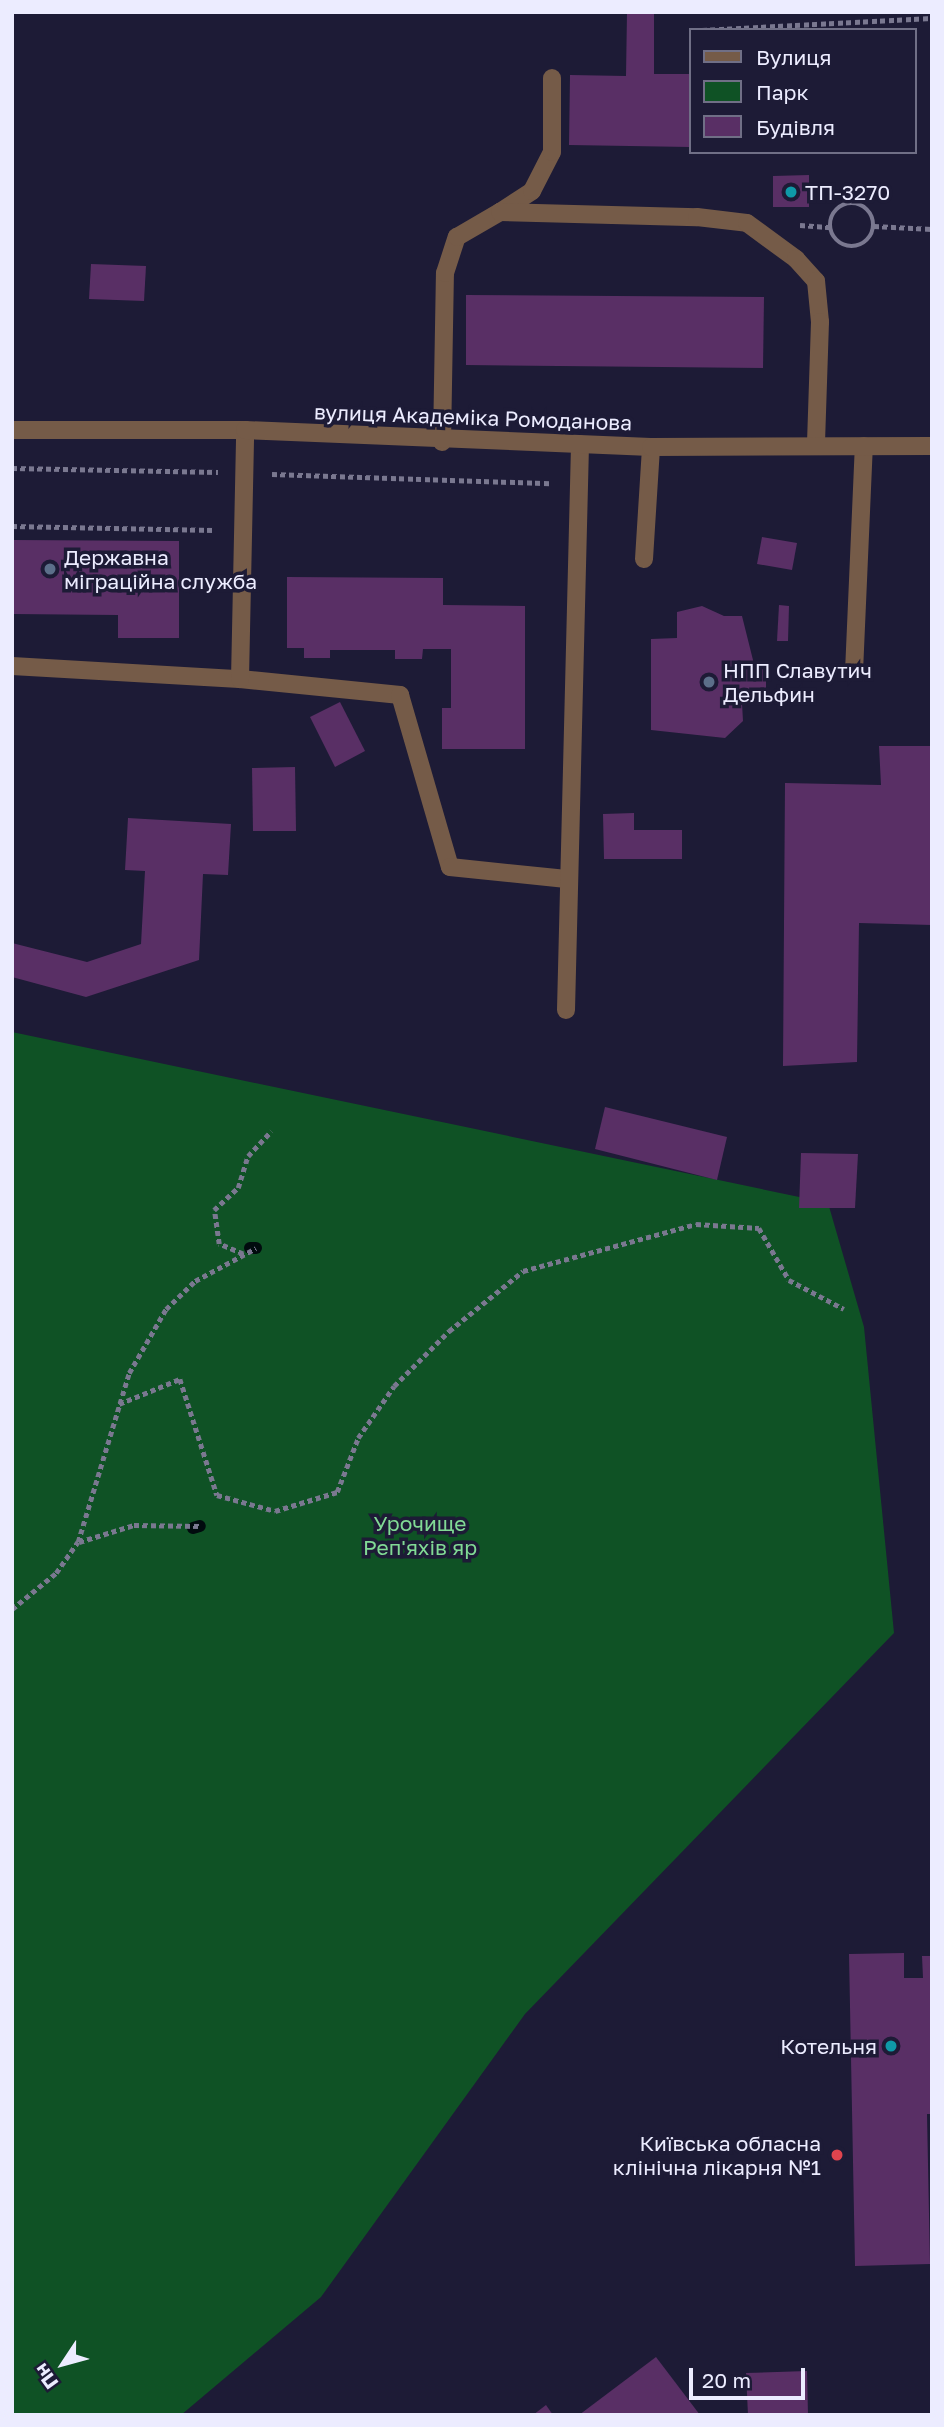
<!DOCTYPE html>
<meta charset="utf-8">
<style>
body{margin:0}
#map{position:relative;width:944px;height:2427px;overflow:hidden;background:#1d1b36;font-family:"Golos Text",sans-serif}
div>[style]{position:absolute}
.green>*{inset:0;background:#0f5225}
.stream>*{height:12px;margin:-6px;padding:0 6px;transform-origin:6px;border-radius:6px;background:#010b0e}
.building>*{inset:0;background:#592f65}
.path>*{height:4.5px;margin-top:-2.25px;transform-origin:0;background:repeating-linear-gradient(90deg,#7a7890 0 5px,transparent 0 8.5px)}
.path>.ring{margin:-2.25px;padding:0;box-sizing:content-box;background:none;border:4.5px solid #7a7890;border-radius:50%}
.service>*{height:18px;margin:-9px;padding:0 9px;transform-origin:9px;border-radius:9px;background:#755b48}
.minor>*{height:18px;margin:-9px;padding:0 9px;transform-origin:9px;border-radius:9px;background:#755b48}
.dots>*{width:19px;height:19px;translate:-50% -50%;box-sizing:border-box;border:4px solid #1d1b36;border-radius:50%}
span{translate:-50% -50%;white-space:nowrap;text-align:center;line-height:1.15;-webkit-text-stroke:7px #1d1b36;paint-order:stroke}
.poi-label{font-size:21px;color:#ececff}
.left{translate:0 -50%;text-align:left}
.right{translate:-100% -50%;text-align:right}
.street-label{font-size:21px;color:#ececff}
.park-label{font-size:21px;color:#81da95}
.frame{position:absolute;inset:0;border:14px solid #ececff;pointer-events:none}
.legend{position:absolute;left:689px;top:28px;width:228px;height:126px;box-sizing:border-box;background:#1d1b36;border:2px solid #706f86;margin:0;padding:9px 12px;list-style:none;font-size:21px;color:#ececff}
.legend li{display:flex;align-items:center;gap:14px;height:35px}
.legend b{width:35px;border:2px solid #706f86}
.north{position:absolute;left:28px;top:2329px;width:70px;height:70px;-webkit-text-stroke:5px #1d1b36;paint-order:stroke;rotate:234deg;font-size:19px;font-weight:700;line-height:28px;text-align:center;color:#ececff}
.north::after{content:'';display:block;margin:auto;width:24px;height:32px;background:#ececff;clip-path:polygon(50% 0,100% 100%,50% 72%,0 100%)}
.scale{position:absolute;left:689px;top:2368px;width:116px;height:32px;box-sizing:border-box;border:4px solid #ececff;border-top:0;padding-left:9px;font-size:21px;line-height:24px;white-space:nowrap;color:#ececff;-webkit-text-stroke:5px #1d1b36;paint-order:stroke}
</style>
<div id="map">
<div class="green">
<div style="clip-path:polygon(12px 1032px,828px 1203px,864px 1327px,894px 1633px,525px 2014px,321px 2297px,181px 2415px,12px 2415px)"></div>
</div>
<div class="stream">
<div style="left:250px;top:1248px;width:6px"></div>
<div style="left:193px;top:1528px;width:7px;rotate:-16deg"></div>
</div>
<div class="building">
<div style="clip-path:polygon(627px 12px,654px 12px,654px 74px,690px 74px,690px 147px,569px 145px,570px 75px,626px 76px)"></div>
<div style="clip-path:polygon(809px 175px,809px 207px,773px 207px,773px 176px)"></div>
<div style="clip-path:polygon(91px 264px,146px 266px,144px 301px,89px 299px)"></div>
<div style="clip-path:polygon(466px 295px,764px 297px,763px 368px,466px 365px)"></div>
<div style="clip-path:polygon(762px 537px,797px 543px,792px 570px,757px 564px)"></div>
<div style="clip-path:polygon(12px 540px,179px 541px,179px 638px,118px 638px,118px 615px,12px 614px)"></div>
<div style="clip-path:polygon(287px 577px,443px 578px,443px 605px,525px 606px,525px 749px,442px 749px,442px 708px,451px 708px,451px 649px,423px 649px,422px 659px,395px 659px,395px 650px,330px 650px,330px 658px,304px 658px,304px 648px,287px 648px)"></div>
<div style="clip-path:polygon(779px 605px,789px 606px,788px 641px,777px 641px)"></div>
<div style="clip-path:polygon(702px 606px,724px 616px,742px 616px,755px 668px,766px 668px,766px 695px,742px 703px,743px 721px,725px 738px,651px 730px,651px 639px,677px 638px,677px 612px)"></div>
<div style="clip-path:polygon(340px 702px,365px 751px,335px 767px,310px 717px)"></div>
<div style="clip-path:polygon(879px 746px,932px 746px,932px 925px,859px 923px,857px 1062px,783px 1066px,785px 783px,881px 785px)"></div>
<div style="clip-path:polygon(295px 767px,296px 831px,253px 831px,252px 768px)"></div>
<div style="clip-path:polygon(634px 813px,634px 830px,682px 830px,682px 859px,604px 859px,603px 814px)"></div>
<div style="clip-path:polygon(128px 818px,231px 824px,228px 875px,203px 874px,199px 960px,86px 997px,12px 977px,12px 943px,87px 962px,141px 944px,145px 871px,125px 870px)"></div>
<div style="clip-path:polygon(605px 1107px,727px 1137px,717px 1180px,595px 1149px)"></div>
<div style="clip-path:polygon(801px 1153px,858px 1154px,855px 1208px,799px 1208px)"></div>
<div style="clip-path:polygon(904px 1953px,904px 1978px,923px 1978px,922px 1956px,932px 1956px,932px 2114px,927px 2114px,930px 2264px,855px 2266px,849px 1954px)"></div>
<div style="clip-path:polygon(656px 2357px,700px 2415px,579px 2415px)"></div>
<div style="clip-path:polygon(807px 2371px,808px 2415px,748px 2415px,746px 2373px)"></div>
<div style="clip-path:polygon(546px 2405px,553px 2415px,533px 2415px)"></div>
</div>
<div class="path">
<div style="left:702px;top:30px;width:230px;rotate:-3deg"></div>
<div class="ring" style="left:830px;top:203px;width:39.5px;height:39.5px"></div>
<div style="left:800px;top:225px;width:31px;rotate:4deg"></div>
<div style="left:874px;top:226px;width:58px;rotate:3deg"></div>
<div style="left:12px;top:468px;width:206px;rotate:1.1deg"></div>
<div style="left:272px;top:474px;width:278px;rotate:1.9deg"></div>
<div style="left:12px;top:526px;width:202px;rotate:1.1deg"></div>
<div style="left:243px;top:1254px;width:26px;rotate:-157deg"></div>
<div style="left:219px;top:1244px;width:34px;rotate:-98deg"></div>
<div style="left:214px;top:1210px;width:33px;rotate:-43deg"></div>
<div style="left:238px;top:1188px;width:34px;rotate:-73deg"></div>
<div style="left:248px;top:1156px;width:34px;rotate:-47deg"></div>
<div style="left:119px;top:1404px;width:66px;rotate:-22.3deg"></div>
<div style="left:180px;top:1379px;width:122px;rotate:72.3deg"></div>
<div style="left:217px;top:1495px;width:60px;rotate:15.4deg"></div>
<div style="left:275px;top:1511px;width:65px;rotate:-17deg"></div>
<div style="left:337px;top:1492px;width:58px;rotate:-68.7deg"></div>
<div style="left:358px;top:1438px;width:63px;rotate:-55.3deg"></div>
<div style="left:394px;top:1386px;width:78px;rotate:-45deg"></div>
<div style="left:449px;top:1331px;width:95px;rotate:-39deg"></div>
<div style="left:523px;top:1271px;width:179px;rotate:-15.2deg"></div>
<div style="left:696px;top:1224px;width:63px;rotate:3.6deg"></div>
<div style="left:759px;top:1228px;width:60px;rotate:60deg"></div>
<div style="left:789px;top:1280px;width:62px;rotate:27.8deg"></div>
<div style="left:79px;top:1542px;width:58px;rotate:-17.2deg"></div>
<div style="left:134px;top:1525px;width:66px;rotate:0.9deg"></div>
<div style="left:12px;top:1609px;width:57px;rotate:-39.3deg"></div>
<div style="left:56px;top:1573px;width:38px;rotate:-55deg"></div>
<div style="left:78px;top:1542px;width:177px;rotate:-73.2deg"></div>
<div style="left:129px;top:1373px;width:74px;rotate:-60deg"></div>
<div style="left:166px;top:1309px;width:40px;rotate:-44deg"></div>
<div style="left:195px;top:1281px;width:69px;rotate:-28.4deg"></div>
</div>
<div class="service">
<div style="left:500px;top:212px;width:38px;rotate:-33deg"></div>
<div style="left:532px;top:191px;width:44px;rotate:-62.9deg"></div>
<div style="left:552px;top:152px;width:74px;rotate:-90deg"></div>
<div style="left:442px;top:442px;width:169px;rotate:-89deg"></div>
<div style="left:445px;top:273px;width:38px;rotate:-72deg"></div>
<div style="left:457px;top:237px;width:50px;rotate:-30.2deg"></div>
<div style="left:500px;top:212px;width:197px;rotate:1.5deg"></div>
<div style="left:697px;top:217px;width:50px;rotate:6.8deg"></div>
<div style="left:747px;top:223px;width:61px;rotate:36.3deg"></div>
<div style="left:796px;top:259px;width:30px;rotate:48deg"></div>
<div style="left:816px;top:281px;width:41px;rotate:84.4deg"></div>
<div style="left:820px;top:322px;width:123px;rotate:91.9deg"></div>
<div style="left:644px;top:559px;width:112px;rotate:-86.4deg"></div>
<div style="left:12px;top:666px;width:228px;rotate:3.3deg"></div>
<div style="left:240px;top:679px;width:161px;rotate:5.7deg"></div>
<div style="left:400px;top:695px;width:179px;rotate:73.8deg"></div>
<div style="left:450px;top:867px;width:117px;rotate:5.9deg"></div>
<div style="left:854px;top:672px;width:226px;rotate:-87.5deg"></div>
<div style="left:240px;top:679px;width:249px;rotate:-88.8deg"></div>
<div style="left:566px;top:1010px;width:566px;rotate:-88.58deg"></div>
</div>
<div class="minor">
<div style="left:12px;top:430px;width:233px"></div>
<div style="left:245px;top:430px;width:406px;rotate:2.4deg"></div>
<div style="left:651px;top:447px;width:281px;rotate:-0.2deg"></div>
</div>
<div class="dots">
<div style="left:791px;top:192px;background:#0f9aa8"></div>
<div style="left:50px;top:569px;background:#5c6f8a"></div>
<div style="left:709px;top:682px;background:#5c6f8a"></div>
<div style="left:891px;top:2046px;background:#0f9aa8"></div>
<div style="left:837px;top:2155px;background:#e0444e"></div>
</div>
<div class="poi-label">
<span class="left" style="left:805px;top:192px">ТП-3270</span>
<span class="left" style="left:64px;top:569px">Державна<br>міграційна служба</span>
<span class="left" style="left:723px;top:682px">НПП Славутич<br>Дельфин</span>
<span class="right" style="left:877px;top:2046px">Котельня</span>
<span class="right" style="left:821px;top:2155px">Київська обласна<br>клінічна лікарня №1</span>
</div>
<div class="street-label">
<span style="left:473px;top:417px;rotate:2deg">вулиця Академіка Ромоданова</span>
</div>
<div class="park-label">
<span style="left:420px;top:1535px">Урочище<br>Реп'яхів яр</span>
</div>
<div class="frame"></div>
<ul class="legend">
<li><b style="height:9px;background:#755b48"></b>Вулиця</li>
<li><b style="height:19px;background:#0f5225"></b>Парк</li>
<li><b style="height:19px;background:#592f65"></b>Будівля</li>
</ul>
<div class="north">Пн</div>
<div class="scale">20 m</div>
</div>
